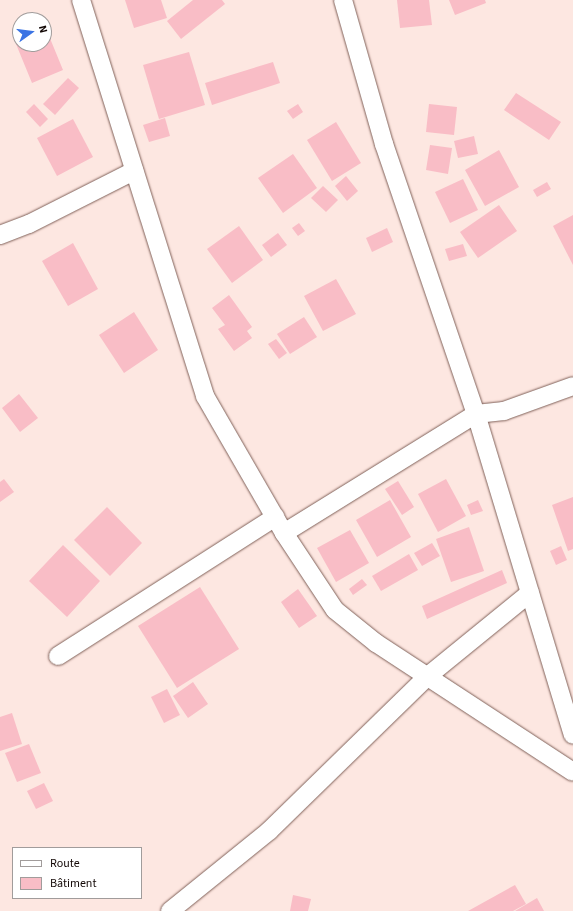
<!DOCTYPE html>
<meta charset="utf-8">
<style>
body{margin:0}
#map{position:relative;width:573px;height:911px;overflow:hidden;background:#fde7e1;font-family:"Source Sans 3",sans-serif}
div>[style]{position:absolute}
.building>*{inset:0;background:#f9bdc6}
.roads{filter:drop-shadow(0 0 1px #806159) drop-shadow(0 0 1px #806159)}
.street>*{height:18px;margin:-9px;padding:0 9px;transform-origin:9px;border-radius:9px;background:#fff}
span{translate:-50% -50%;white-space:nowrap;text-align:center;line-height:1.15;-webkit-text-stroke:3px #fff;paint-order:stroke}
.legend{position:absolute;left:12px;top:847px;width:130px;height:52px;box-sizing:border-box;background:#fff;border:1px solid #a19c9b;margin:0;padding:5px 7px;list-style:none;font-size:12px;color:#130806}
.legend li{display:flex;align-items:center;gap:8px;height:20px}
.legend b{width:20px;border:1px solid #a19c9b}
.north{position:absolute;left:12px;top:12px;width:40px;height:40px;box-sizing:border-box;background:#fff;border:1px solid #a19c9b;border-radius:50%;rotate:76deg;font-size:11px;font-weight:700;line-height:16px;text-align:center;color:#130806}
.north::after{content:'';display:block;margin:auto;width:14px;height:18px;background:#3b74e4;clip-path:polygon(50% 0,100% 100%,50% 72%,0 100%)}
</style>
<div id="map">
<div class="building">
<div style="clip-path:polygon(125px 0,161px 0,167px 18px,134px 28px)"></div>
<div style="clip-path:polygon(193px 0,222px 0,225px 4px,181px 39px,167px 21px)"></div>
<div style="clip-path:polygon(397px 0,429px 0,432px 25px,400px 28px)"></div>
<div style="clip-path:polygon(449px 0,485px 0,486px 3px,455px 15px)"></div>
<div style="clip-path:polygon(47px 31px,63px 70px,32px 83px,16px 44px,44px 44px,44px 32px)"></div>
<div style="clip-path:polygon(189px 52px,205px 105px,159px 119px,143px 65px)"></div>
<div style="clip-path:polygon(273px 62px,280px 83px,212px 105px,205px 83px)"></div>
<div style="clip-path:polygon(68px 78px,79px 88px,55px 115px,43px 104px)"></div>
<div style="clip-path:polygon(516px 93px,561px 122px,549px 140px,504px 110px)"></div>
<div style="clip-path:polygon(34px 104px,48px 119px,40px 127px,26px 112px)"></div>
<div style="clip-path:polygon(298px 104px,303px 112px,293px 119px,287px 111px)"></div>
<div style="clip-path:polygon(429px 104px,457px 107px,454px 135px,426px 132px)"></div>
<div style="clip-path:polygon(165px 118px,170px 136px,149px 142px,143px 125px)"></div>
<div style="clip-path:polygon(73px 119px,93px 157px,57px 176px,37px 138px)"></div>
<div style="clip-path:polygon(336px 122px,361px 163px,332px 181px,307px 140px)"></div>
<div style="clip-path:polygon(474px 136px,478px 154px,458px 158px,454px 141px)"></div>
<div style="clip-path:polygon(430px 145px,452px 148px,448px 174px,426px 170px)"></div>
<div style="clip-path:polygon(499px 150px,519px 187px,485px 206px,465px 170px)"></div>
<div style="clip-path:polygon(293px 154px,317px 188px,283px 213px,258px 178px)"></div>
<div style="clip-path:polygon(346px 176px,358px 191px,347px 201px,335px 186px)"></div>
<div style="clip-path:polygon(463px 179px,478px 210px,450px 223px,435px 192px)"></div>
<div style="clip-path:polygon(547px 182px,551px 189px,537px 197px,533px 190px)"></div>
<div style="clip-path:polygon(323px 186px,338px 200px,326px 212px,311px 198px)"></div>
<div style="clip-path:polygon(499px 205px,517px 231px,478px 258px,460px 232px)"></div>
<div style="clip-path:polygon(573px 215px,573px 265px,553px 226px)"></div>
<div style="clip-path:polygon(299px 223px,305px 231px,298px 236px,292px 228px)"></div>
<div style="clip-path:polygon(239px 226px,263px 260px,232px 283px,207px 249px)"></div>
<div style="clip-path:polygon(387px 228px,393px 242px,372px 252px,366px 238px)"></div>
<div style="clip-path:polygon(278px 233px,287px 245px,271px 257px,262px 245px)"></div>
<div style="clip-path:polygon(73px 243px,98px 289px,68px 306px,42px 261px)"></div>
<div style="clip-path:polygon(463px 244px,467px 256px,449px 261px,445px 249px)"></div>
<div style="clip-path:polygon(336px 279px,356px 314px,323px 331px,304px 296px)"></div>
<div style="clip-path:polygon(229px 295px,252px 327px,247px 331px,252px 338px,234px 351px,218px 329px,225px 325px,212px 308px)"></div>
<div style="clip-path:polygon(134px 312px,158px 350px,124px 373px,99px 335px)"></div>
<div style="clip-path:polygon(304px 317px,317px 337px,290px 354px,277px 334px)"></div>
<div style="clip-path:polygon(276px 339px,287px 353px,279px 359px,268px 344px)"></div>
<div style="clip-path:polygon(19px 394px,38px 418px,20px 432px,2px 408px)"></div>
<div style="clip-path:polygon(4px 479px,14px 492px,0 502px,0 482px)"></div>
<div style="clip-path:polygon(446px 479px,466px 516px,438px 532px,418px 494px)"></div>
<div style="clip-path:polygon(398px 481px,414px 507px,402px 515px,385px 489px)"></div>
<div style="clip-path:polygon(573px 497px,573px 549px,568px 551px,552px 505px)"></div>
<div style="clip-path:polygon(390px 500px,411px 537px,377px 557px,356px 520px)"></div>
<div style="clip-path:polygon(478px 500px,483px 511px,471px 515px,467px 505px)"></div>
<div style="clip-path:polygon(107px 507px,142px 543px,110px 576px,74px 540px)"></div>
<div style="clip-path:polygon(469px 527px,484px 571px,451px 582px,436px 539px)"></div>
<div style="clip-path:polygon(350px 530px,369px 563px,336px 582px,317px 548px)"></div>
<div style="clip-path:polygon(432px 543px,440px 556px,422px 566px,414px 553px)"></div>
<div style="clip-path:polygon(63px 545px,100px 581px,67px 617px,29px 581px)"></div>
<div style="clip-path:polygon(561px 546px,567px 560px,556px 565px,550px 551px)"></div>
<div style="clip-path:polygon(409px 554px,418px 570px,381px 591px,372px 576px)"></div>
<div style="clip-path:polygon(502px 570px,507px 583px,427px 619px,422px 606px)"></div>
<div style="clip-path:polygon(362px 579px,367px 585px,353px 595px,349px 589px)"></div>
<div style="clip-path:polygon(200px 587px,239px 649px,177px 688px,138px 626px)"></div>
<div style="clip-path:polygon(298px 589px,317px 616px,299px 628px,281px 602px)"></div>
<div style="clip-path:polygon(193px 682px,208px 704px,188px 718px,173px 696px)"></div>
<div style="clip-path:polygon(167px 689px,180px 715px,164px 723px,151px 697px)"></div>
<div style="clip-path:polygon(12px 713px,22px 744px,0 751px,0 717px)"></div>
<div style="clip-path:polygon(29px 744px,41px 773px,17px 782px,5px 753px)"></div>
<div style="clip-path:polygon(44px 783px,53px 801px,36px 809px,27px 791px)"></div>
<div style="clip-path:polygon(515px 885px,526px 904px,513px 911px,468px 911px)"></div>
<div style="clip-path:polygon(293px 895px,311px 899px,308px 911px,290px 911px)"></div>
<div style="clip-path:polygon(537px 898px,544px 911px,515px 911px)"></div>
</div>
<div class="roads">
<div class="street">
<div style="left:81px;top:0;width:415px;rotate:72.6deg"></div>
<div style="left:205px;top:396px;width:158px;rotate:60deg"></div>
<div style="left:284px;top:533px;width:92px;rotate:56.5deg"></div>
<div style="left:335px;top:610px;width:53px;rotate:38.8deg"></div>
<div style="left:376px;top:643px;width:235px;rotate:33.2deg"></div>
<div style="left:343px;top:0;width:150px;rotate:74.1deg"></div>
<div style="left:384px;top:144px;width:285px;rotate:71.2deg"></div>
<div style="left:476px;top:414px;width:335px;rotate:73.2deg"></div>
<div style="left:0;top:235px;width:31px;rotate:-21deg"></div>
<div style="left:29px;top:224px;width:118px;rotate:-26.8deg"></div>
<div style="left:284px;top:533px;width:226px;rotate:-31.8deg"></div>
<div style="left:476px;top:414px;width:28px;rotate:-6deg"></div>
<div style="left:504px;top:411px;width:73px;rotate:-19.9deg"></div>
<div style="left:58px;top:656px;width:258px;rotate:-32.6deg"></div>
<div style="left:170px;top:911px;width:127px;rotate:-38.9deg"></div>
<div style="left:269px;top:831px;width:223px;rotate:-44.3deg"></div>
<div style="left:429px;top:675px;width:130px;rotate:-39.1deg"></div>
</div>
</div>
<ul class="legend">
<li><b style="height:5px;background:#fff"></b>Route</li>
<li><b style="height:11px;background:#f9bdc6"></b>Bâtiment</li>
</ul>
<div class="north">N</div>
</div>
